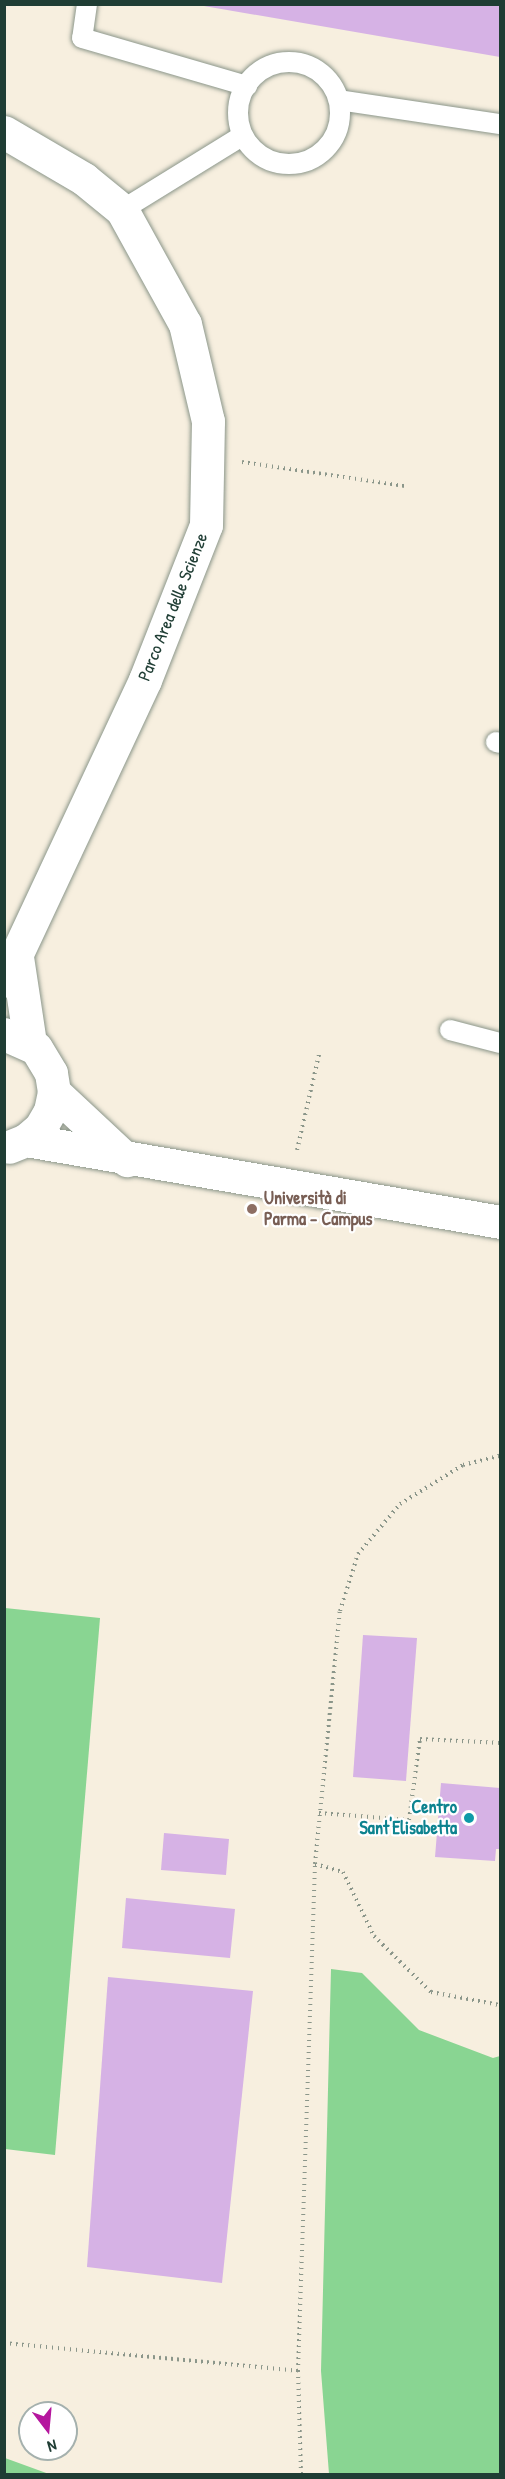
<!DOCTYPE html>
<meta charset="utf-8">
<style>
body{margin:0}
#map{position:relative;width:505px;height:2479px;overflow:hidden;background:#f7efdf;font-family:"Patrick Hand",sans-serif}
div>[style]{position:absolute}
.green>*{inset:0;background:#89d592}
.building>*{inset:0;background:#d6b2e5}
.path>*{height:4px;margin-top:-2px;transform-origin:0;background:repeating-linear-gradient(90deg,#8b968a 0 1.5px,transparent 0 6px)}
.roads{filter:drop-shadow(0 0 2px #8b968a) drop-shadow(0 0 2px #8b968a)}
.service>*{height:20px;margin:-10px;padding:0 10px;transform-origin:10px;border-radius:10px;background:#fff}
.service>.ring{margin:-10px;padding:0;box-sizing:content-box;background:none;border:20px solid #fff;border-radius:50%}
.minor>*{height:33px;margin:-16.5px;padding:0 16.5px;transform-origin:16.5px;border-radius:16.5px;background:#fff}
.dots>*{width:16px;height:16px;translate:-50% -50%;box-sizing:border-box;border:3px solid #fff;border-radius:50%}
span{translate:-50% -50%;white-space:nowrap;text-align:center;line-height:1.15;-webkit-text-stroke:4.5px #fff;paint-order:stroke}
.street-label{font-size:18px;color:#1f3d34}
.education-label{font-size:18px;color:#785e54;font-weight:700}
.left{translate:0 -50%;text-align:left}
.culture-label{font-size:18px;color:#0d838f;font-weight:700}
.right{translate:-100% -50%;text-align:right}
.frame{position:absolute;inset:0;border:6px solid #1f3d34;pointer-events:none}
.north{position:absolute;left:18px;top:2401px;width:60px;height:60px;box-sizing:border-box;background:#fff;border:2px solid #a5b1ae;border-radius:50%;rotate:164deg;font-size:16px;font-weight:700;line-height:24px;text-align:center;color:#1f3d34}
.north::after{content:'';display:block;margin:auto;width:21px;height:27px;background:#b5179e;clip-path:polygon(50% 0,100% 100%,50% 72%,0 100%)}
</style>
<div id="map">
<div class="green">
<div style="clip-path:polygon(5px 1608px,100px 1618px,55px 2155px,5px 2149px)"></div>
<div style="clip-path:polygon(331px 1969px,362px 1973px,419px 2030px,493px 2058px,500px 2056px,500px 2474px,329px 2474px,321px 2371px)"></div>
<div style="clip-path:polygon(4px 2458px,5px 2458px,49px 2474px,5px 2474px)"></div>
</div>
<div class="building">
<div style="clip-path:polygon(204px 4px,500px 4px,500px 57px,204px 6px)"></div>
<div style="clip-path:polygon(363px 1635px,417px 1638px,406px 1781px,353px 1777px)"></div>
<div style="clip-path:polygon(441px 1783px,500px 1788px,500px 1849px,496px 1849px,495px 1861px,435px 1857px)"></div>
<div style="clip-path:polygon(164px 1833px,229px 1839px,226px 1875px,161px 1870px)"></div>
<div style="clip-path:polygon(126px 1898px,235px 1909px,230px 1958px,122px 1948px)"></div>
<div style="clip-path:polygon(108px 1977px,253px 1991px,222px 2283px,87px 2267px)"></div>
</div>
<div class="path">
<div style="left:242px;top:462px;width:165px;rotate:8.4deg"></div>
<div style="left:297px;top:1150px;width:98px;rotate:-77deg"></div>
<div style="left:319px;top:1813px;width:90px;rotate:4.4deg"></div>
<div style="left:409px;top:1820px;width:82px;rotate:-82.3deg"></div>
<div style="left:420px;top:1739px;width:80px;rotate:2.9deg"></div>
<div style="left:315px;top:1864px;width:29px;rotate:16deg"></div>
<div style="left:343px;top:1872px;width:71px;rotate:64.2deg"></div>
<div style="left:374px;top:1936px;width:80px;rotate:44.5deg"></div>
<div style="left:431px;top:1992px;width:70px;rotate:10.7deg"></div>
<div style="left:4px;top:2343px;width:295px;rotate:5.4deg"></div>
<div style="left:301px;top:2474px;width:103px;rotate:-91.7deg"></div>
<div style="left:298px;top:2371px;width:507px;rotate:-88.08deg"></div>
<div style="left:315px;top:1864px;width:254px;rotate:-84.4deg"></div>
<div style="left:340px;top:1611px;width:60px;rotate:-72.5deg"></div>
<div style="left:358px;top:1554px;width:65px;rotate:-50deg"></div>
<div style="left:400px;top:1504px;width:74px;rotate:-31.8deg"></div>
<div style="left:463px;top:1465px;width:38px;rotate:-14deg"></div>
</div>
<div class="roads">
<div class="service">
<div style="left:87px;top:4px;width:34px;rotate:98deg"></div>
<div style="left:82px;top:38px;width:172px;rotate:16.2deg"></div>
<div class="ring" style="left:238px;top:62px;width:82px;height:82px"></div>
<div style="left:339px;top:100px;width:163px;rotate:8.5deg"></div>
<div style="left:122px;top:210px;width:141px;rotate:-31.7deg"></div>
<div style="left:496px;top:742px;width:4px;rotate:14deg"></div>
<div style="left:450px;top:1030px;width:52px;rotate:14.6deg"></div>
</div>
<div class="minor">
<div style="left:4px;top:132px;width:93px;rotate:30.4deg"></div>
<div style="left:84px;top:179px;width:49px;rotate:39.2deg"></div>
<div style="left:122px;top:210px;width:130px;rotate:61.1deg"></div>
<div style="left:185px;top:324px;width:100px;rotate:76.7deg"></div>
<div style="left:208px;top:421px;width:104px;rotate:91.1deg"></div>
<div style="left:206px;top:525px;width:167px;rotate:111.5deg"></div>
<div style="left:145px;top:680px;width:332px;rotate:115.1deg"></div>
<div style="left:17px;top:957px;width:87px;rotate:81.4deg"></div>
<div style="left:4px;top:1034px;width:35px;rotate:24deg"></div>
<div style="left:36px;top:1048px;width:29px;rotate:59deg"></div>
<div style="left:51px;top:1073px;width:19px;rotate:81deg"></div>
<div style="left:54px;top:1092px;width:19px;rotate:102deg"></div>
<div style="left:50px;top:1111px;width:20px;rotate:120deg"></div>
<div style="left:40px;top:1128px;width:18px;rotate:139deg"></div>
<div style="left:26px;top:1140px;width:18px;rotate:158deg"></div>
<div style="left:54px;top:1092px;width:100px;rotate:43deg"></div>
<div style="left:26px;top:1140px;width:481px;rotate:9.8deg"></div>
</div>
</div>
<div class="dots">
<div style="left:252px;top:1209px;background:#8d6e63"></div>
<div style="left:469px;top:1818px;background:#0f9aa8"></div>
</div>
<div class="street-label">
<span style="left:173px;top:607px;rotate:-68deg">Parco Area delle Scienze</span>
</div>
<div class="education-label">
<span class="left" style="left:264px;top:1209px">Università di<br>Parma - Campus</span>
</div>
<div class="culture-label">
<span class="right" style="left:457px;top:1818px">Centro<br>Sant'Elisabetta</span>
</div>
<div class="frame"></div>
<div class="north">N</div>
</div>
